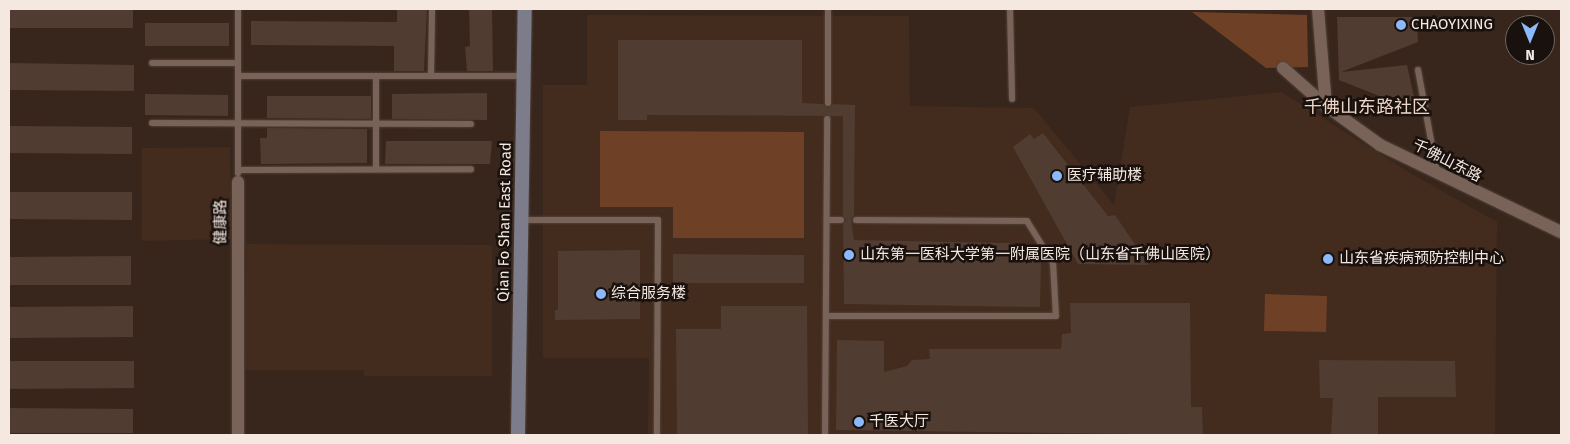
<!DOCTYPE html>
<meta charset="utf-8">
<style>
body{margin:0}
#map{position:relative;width:1570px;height:444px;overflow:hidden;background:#38261c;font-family:"Fira Sans","Noto Sans SC",sans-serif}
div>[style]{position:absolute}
.built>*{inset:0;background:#432b1d}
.green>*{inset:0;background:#6e4126}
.building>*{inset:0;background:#503c31}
.roads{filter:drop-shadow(0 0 1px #52433b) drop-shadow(0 0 1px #52433b)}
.service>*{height:6px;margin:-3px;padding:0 3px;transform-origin:3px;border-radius:3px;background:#796358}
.minor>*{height:12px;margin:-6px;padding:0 6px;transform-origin:6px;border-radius:6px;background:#796358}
.secondary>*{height:14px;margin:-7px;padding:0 7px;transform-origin:7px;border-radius:7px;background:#7c7c8a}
.dots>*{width:14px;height:14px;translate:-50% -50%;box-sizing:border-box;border:2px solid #19110d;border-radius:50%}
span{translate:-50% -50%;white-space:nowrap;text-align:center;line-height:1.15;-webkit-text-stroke:5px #19110d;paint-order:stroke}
.poi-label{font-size:15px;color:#f5e8e1}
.left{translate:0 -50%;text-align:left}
.street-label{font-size:15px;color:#f5e8e1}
.quarter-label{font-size:18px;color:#edd4c7}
.frame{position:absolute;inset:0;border:10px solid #f5e8e1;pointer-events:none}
.north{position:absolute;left:1505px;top:15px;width:50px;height:50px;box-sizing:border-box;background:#19110d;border:1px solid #716762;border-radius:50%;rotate:180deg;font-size:14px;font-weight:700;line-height:20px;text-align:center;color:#f5e8e1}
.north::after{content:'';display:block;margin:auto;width:18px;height:22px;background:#8cb9fc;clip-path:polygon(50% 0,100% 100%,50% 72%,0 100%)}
</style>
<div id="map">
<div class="built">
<div style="clip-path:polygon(587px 15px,909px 16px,910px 106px,1034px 108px,1114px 205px,1130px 107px,1281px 92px,1412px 174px,1497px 222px,1495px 435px,648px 435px,649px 358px,543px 358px,543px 85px,587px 85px)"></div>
<div style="clip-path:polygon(230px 147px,231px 239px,142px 241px,142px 148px)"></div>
<div style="clip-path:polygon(246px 244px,492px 245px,492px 376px,364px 376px,364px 370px,245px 370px)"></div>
</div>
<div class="green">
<div style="clip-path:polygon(1192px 12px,1307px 15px,1308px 67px,1266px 68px)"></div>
<div style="clip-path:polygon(600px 131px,804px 132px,804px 238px,673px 238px,673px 207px,600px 207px)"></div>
<div style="clip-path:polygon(1265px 294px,1327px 296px,1326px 332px,1264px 331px)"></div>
</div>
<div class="building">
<div style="clip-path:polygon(9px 9px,133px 9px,133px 28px,9px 28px)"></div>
<div style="clip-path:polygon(469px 9px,492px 9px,493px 71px,467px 71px,465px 47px,470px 46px)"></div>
<div style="clip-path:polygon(397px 10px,427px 10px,424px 71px,394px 71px,394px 46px,251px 45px,251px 21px,397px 22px)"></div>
<div style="clip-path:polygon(1337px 17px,1417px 17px,1418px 42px,1341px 72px,1407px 65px,1417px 111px,1339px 80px)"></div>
<div style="clip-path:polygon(145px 23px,229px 23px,229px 46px,145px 46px)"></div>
<div style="clip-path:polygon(618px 40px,802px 40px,802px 103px,823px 104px,828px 108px,833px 104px,855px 105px,854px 215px,851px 219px,854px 240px,1010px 243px,1010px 260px,1041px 261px,1040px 307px,844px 304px,843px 224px,846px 220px,843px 216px,843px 116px,647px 115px,647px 120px,618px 120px)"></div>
<div style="clip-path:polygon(9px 63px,134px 65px,134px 91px,9px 90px)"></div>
<div style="clip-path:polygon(487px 93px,487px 120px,392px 119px,392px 94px)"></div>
<div style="clip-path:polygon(145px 94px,228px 95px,228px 116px,145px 115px)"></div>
<div style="clip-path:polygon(267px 96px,371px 96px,371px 119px,267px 118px)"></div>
<div style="clip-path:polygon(9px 126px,132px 127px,132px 154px,9px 153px)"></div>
<div style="clip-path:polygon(267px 128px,367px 129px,367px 163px,261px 164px,260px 138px,267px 138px)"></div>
<div style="clip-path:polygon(1043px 133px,1108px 216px,1115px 215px,1149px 265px,1078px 264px,1013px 147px,1030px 134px,1034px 139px)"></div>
<div style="clip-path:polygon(386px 141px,492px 141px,490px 164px,385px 164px)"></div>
<div style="clip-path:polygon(9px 192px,132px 192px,132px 220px,9px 219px)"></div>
<div style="clip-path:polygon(640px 250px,640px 319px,555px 320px,555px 310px,558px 310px,558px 251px)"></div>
<div style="clip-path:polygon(673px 254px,804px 255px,804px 283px,673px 283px)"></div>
<div style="clip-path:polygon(131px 256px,131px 285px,9px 285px,9px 257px)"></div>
<div style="clip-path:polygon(1070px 303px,1190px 303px,1191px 407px,1202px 407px,1203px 435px,836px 430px,837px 340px,884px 341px,884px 372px,907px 366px,912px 360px,930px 359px,929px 349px,1061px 349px,1062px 334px,1071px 333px)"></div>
<div style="clip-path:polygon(133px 306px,133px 337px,9px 338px,9px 307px)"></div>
<div style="clip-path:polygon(721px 306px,807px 306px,808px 435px,677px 435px,676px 329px,721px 329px)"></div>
<div style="clip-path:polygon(1319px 360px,1455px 361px,1456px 397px,1378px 397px,1378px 435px,1331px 435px,1333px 398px,1320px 398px)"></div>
<div style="clip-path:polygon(9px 361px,134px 361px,134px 388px,9px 389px)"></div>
<div style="clip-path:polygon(9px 408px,133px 409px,133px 433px,9px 433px)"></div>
</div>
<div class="roads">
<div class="service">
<div style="left:1010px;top:9px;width:90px;rotate:88.7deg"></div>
<div style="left:152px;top:63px;width:86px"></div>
<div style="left:1418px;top:70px;width:105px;rotate:79.5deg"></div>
<div style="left:238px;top:76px;width:285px"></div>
<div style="left:376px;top:76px;width:93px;rotate:90deg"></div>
<div style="left:431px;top:76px;width:67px;rotate:-89.1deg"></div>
<div style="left:828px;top:103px;width:94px;rotate:-90deg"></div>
<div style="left:152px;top:123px;width:319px;rotate:0.2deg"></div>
<div style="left:238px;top:170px;width:233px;rotate:-0.2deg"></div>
<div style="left:238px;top:173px;width:164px;rotate:-90deg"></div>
<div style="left:522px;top:220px;width:136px"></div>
<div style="left:658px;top:220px;width:215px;rotate:90.3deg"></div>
<div style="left:827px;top:220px;width:14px"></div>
<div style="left:826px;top:316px;width:230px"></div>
<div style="left:1056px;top:316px;width:53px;rotate:-93.2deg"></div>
<div style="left:1053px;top:263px;width:49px;rotate:-121.8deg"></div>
<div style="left:1027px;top:221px;width:171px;rotate:-179.7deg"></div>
<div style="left:825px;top:435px;width:316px;rotate:-89.6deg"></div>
</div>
<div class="minor">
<div style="left:1318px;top:9px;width:97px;rotate:85.3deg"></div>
<div style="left:1283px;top:68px;width:57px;rotate:41.5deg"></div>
<div style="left:1326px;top:106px;width:67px;rotate:35.8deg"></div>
<div style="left:1380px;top:145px;width:201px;rotate:25.7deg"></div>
<div style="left:238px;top:435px;width:253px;rotate:-90deg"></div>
</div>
<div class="secondary">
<div style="left:518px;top:435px;width:426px;rotate:-89.1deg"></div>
</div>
</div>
<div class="dots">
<div style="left:1401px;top:25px;background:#8cb9fc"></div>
<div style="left:1057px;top:176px;background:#8cb9fc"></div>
<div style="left:849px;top:255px;background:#8cb9fc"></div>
<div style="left:1328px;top:259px;background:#8cb9fc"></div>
<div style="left:601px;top:294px;background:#8cb9fc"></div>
<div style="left:859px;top:422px;background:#8cb9fc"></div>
</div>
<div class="poi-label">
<span class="left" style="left:1411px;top:25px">CHAOYIXING</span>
<span class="left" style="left:1067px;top:176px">医疗辅助楼</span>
<span class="left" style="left:860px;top:255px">山东第一医科大学第一附属医院（山东省千佛山医院）</span>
<span class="left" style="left:1339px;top:259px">山东省疾病预防控制中心</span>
<span class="left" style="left:611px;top:294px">综合服务楼</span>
<span class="left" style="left:869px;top:422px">千医大厅</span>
</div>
<div class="street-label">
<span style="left:1447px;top:161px;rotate:27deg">千佛山东路</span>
<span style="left:221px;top:222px;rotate:-90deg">健康路</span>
<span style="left:505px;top:222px;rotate:-89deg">Qian Fo Shan East Road</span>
</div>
<div class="quarter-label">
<span style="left:1367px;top:107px">千佛山东路社区</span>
</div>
<div class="frame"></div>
<div class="north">N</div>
</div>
